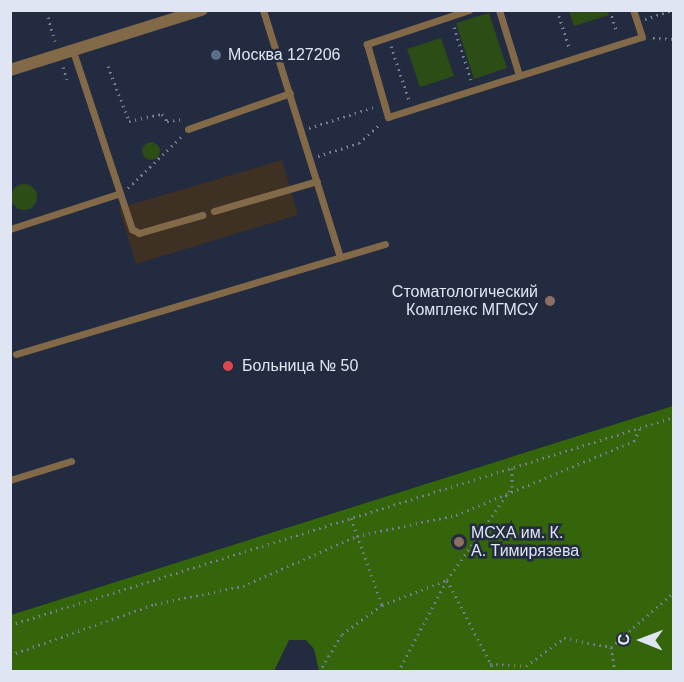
<!DOCTYPE html>
<meta charset="utf-8">
<style>
body{margin:0}
#map{position:relative;width:684px;height:682px;overflow:hidden;background:#222b3f;font-family:Helvetica,sans-serif}
div>[style]{position:absolute}
.industrial>*{inset:0;background:#3e3023}
.green>*{inset:0;background:#2c4d15}
.round{border-radius:50%}
.forest>*{inset:0;background:#34650b}
.path>*{height:3px;margin-top:-1.5px;transform-origin:0;background:repeating-linear-gradient(90deg,#767d8e 0 1.5px,transparent 0 6px)}
.lane>*{height:7px;margin:-3.5px;padding:0 3.5px;transform-origin:3.5px;border-radius:3.5px;background:#826a49}
.street>*{height:12px;margin:-6px;padding:0 6px;transform-origin:6px;border-radius:6px;background:#826a49}
.dots>*{width:16px;height:16px;translate:-50% -50%;box-sizing:border-box;border:3px solid #222b3f;border-radius:50%}
span{translate:-50% -50%;white-space:nowrap;text-align:center;line-height:1.15;-webkit-text-stroke:5px #222b3f;paint-order:stroke}
.poi-label{font-size:16px;color:#dfe5f2}
.left{translate:0 -50%;text-align:left}
.right{translate:-100% -50%;text-align:right}
.frame{position:absolute;inset:0;border:12px solid #dfe5f2;pointer-events:none}
.north{position:absolute;left:612px;top:610px;width:60px;height:60px;-webkit-text-stroke:4px #222b3f;paint-order:stroke;rotate:271deg;font-size:16px;font-weight:700;line-height:24px;text-align:center;color:#dfe5f2}
.north::after{content:'';display:block;margin:auto;width:21px;height:27px;background:#dfe5f2;clip-path:polygon(50% 0,100% 100%,50% 72%,0 100%)}
</style>
<div id="map">
<div class="industrial">
<div style="clip-path:polygon(282px 160px,298px 215px,136px 264px,119px 208px)"></div>
</div>
<div class="green">
<div style="clip-path:polygon(569px 11px,608px 11px,609px 15px,574px 26px)"></div>
<div style="clip-path:polygon(489px 13px,507px 68px,474px 79px,456px 23px)"></div>
<div style="clip-path:polygon(441px 38px,454px 76px,420px 87px,407px 49px)"></div>
<div class="round" style="left:142px;top:142px;width:18px;height:18px"></div>
<div class="round" style="left:11px;top:184px;width:26px;height:26px"></div>
</div>
<div class="forest">
<div style="clip-path:polygon(673px 406px,673px 671px,319px 671px,314px 649px,306px 640px,289px 640px,274px 671px,11px 671px,11px 615px)"></div>
</div>
<div class="path">
<div style="left:557px;top:10px;width:40px;rotate:72deg"></div>
<div style="left:610px;top:10px;width:24px;rotate:73deg"></div>
<div style="left:48px;top:17px;width:25px;rotate:74deg"></div>
<div style="left:645px;top:19px;width:28px;rotate:-18deg"></div>
<div style="left:454px;top:27px;width:56px;rotate:72.2deg"></div>
<div style="left:653px;top:38px;width:21px;rotate:3deg"></div>
<div style="left:391px;top:46px;width:57px;rotate:71.6deg"></div>
<div style="left:108px;top:66px;width:59px;rotate:69.1deg"></div>
<div style="left:129px;top:121px;width:34px;rotate:-12deg"></div>
<div style="left:162px;top:114px;width:9px;rotate:54deg"></div>
<div style="left:167px;top:121px;width:16px;rotate:-7deg"></div>
<div style="left:63px;top:67px;width:13px;rotate:72deg"></div>
<div style="left:309px;top:128px;width:68px;rotate:-17.9deg"></div>
<div style="left:318px;top:156px;width:43px;rotate:-17.6deg"></div>
<div style="left:359px;top:143px;width:28px;rotate:-42deg"></div>
<div style="left:128px;top:188px;width:74px;rotate:-43.9deg"></div>
<div style="left:351px;top:518px;width:92px;rotate:70.4deg"></div>
<div style="left:10px;top:625px;width:696px;rotate:-17.39deg"></div>
<div style="left:611px;top:647px;width:25px;rotate:81deg"></div>
<div style="left:10px;top:655px;width:154px;rotate:-19.4deg"></div>
<div style="left:155px;top:604px;width:90px;rotate:-11.6deg"></div>
<div style="left:243px;top:586px;width:124px;rotate:-23.7deg"></div>
<div style="left:357px;top:536px;width:101px;rotate:-12deg"></div>
<div style="left:456px;top:515px;width:193px;rotate:-22.6deg"></div>
<div style="left:634px;top:441px;width:14px;rotate:-65deg"></div>
<div style="left:490px;top:664px;width:36px;rotate:3deg"></div>
<div style="left:526px;top:666px;width:47px;rotate:-36.4deg"></div>
<div style="left:564px;top:638px;width:48px;rotate:10.8deg"></div>
<div style="left:611px;top:647px;width:84px;rotate:-41.1deg"></div>
<div style="left:319px;top:672px;width:44px;rotate:-58.8deg"></div>
<div style="left:342px;top:634px;width:49px;rotate:-35.9deg"></div>
<div style="left:382px;top:605px;width:70px;rotate:-21deg"></div>
<div style="left:447px;top:580px;width:104px;rotate:62.4deg"></div>
<div style="left:398px;top:672px;width:104px;rotate:-62deg"></div>
<div style="left:447px;top:580px;width:113px;rotate:-55deg"></div>
<div style="left:512px;top:487px;width:19px;rotate:-90deg"></div>
<div style="left:669px;top:672px;width:5px;rotate:-11deg"></div>
</div>
<div class="lane">
<div style="left:263px;top:10px;width:259px;rotate:72.7deg"></div>
<div style="left:469px;top:10px;width:108px;rotate:161.6deg"></div>
<div style="left:367px;top:44px;width:76px;rotate:74deg"></div>
<div style="left:388px;top:117px;width:266px;rotate:-17.5deg"></div>
<div style="left:642px;top:37px;width:28px;rotate:-108deg"></div>
<div style="left:499px;top:10px;width:68px;rotate:72.9deg"></div>
<div style="left:73px;top:51px;width:188px;rotate:71.7deg"></div>
<div style="left:132px;top:229px;width:8px;rotate:30deg"></div>
<div style="left:139px;top:233px;width:66px;rotate:-15.9deg"></div>
<div style="left:188px;top:129px;width:108px;rotate:-19.4deg"></div>
<div style="left:214px;top:211px;width:107px;rotate:-16.2deg"></div>
<div style="left:10px;top:229px;width:114px;rotate:-18deg"></div>
<div style="left:16px;top:354px;width:385px;rotate:-16.6deg"></div>
<div style="left:10px;top:480px;width:64px;rotate:-17.3deg"></div>
</div>
<div class="street">
<div style="left:10px;top:70px;width:201px;rotate:-17.4deg"></div>
</div>
<div class="dots">
<div style="left:216px;top:55px;background:#5c6f8a"></div>
<div style="left:550px;top:301px;background:#8d6e63"></div>
<div style="left:228px;top:366px;background:#e0444e"></div>
<div style="left:459px;top:542px;background:#8d6e63"></div>
</div>
<div class="poi-label">
<span class="left" style="left:228px;top:55px">Москва 127206</span>
<span class="right" style="left:538px;top:301px">Стоматологический<br>Комплекс МГМСУ</span>
<span class="left" style="left:242px;top:366px">Больница № 50</span>
<span class="left" style="left:471px;top:542px">МСХА им. К.<br>А. Тимирязева</span>
</div>
<div class="frame"></div>
<div class="north">С</div>
</div>
